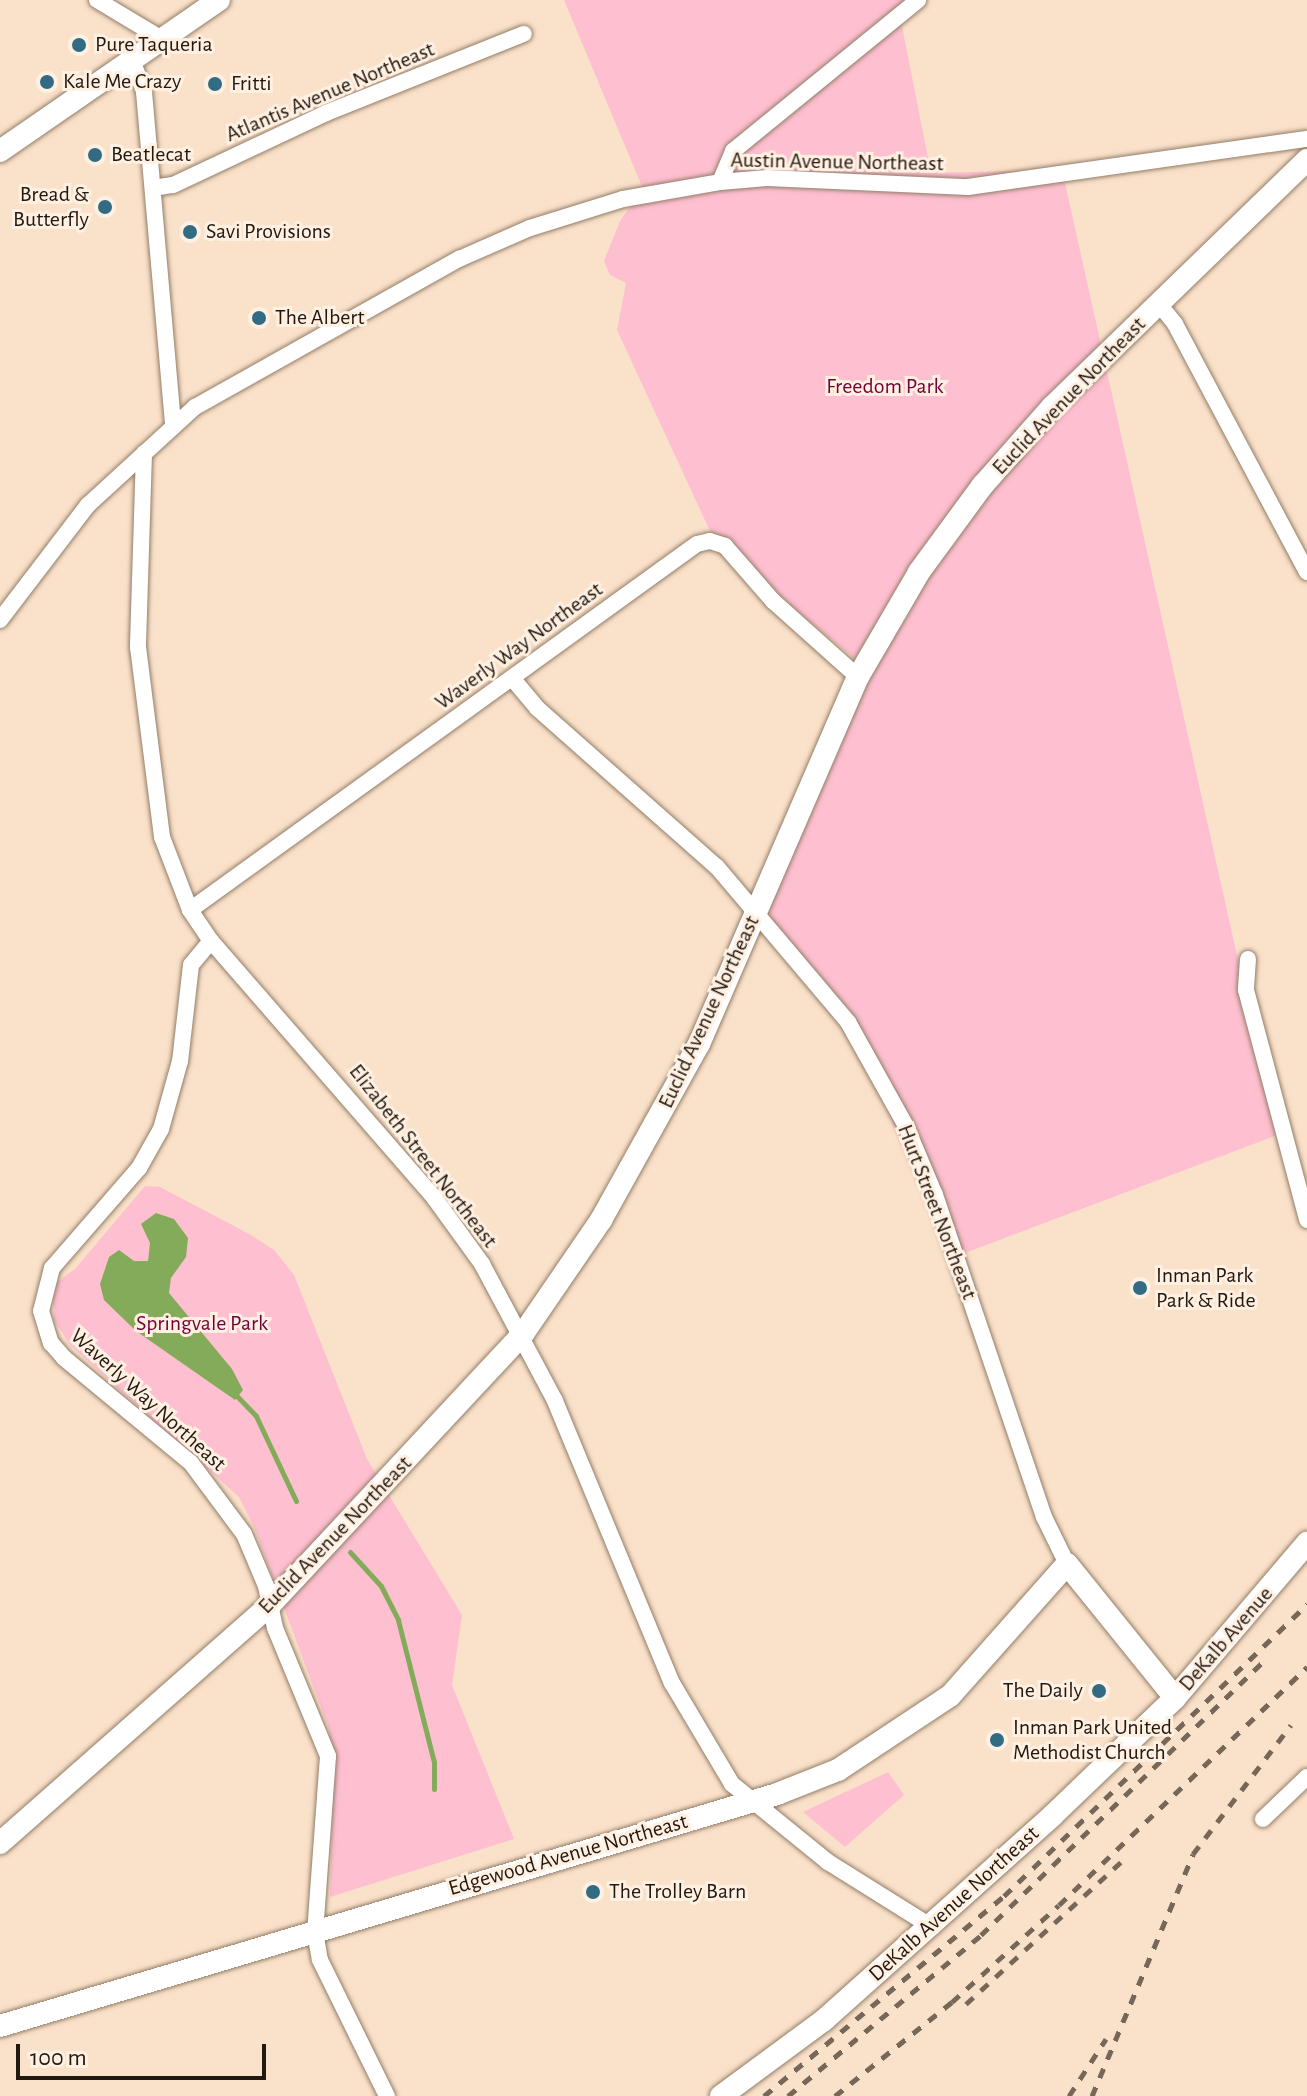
<!DOCTYPE html>
<style>
body{margin:0}
#map{position:relative;width:1307px;height:2096px;overflow:hidden;background:#fae1c9;font-family:"Alegreya Sans",sans-serif}
div>[style]{position:absolute}
.green>*{inset:0;background:#febfd0}
.water>*{inset:0;background:#84ab5a}
.stream>*{height:5px;margin:-2.5px;padding:0 2.5px;transform-origin:2.5px;border-radius:2.5px;background:#84ab5a}
.roads{filter:drop-shadow(0 0 2px #937d68) drop-shadow(0 0 2px #937d68)}
.street>*{height:16px;margin:-8px;padding:0 8px;transform-origin:8px;border-radius:8px;background:#fff}
.secondary>*{height:22px;margin:-11px;padding:0 11px;transform-origin:11px;border-radius:11px;background:#fff}
.rail>*{height:5px;margin-top:-2.5px;transform-origin:0;background:repeating-linear-gradient(90deg,#776759 0 10px,transparent 0 20px)}
.dots>*{width:22px;height:22px;translate:-50% -50%;box-sizing:border-box;border:4px solid #fff0e2;border-radius:50%}
span{translate:-50% -50%;white-space:nowrap;text-align:center;line-height:1.15;-webkit-text-stroke:6px #fff0e2;paint-order:stroke}
.poi-label{font-size:22px;color:#211810}
.left{translate:0 -50%;text-align:left}
.right{translate:-100% -50%;text-align:right}
.street-label{font-size:22px;color:#211810}
.park-label{font-size:22px;color:#74003a}
.scale{position:absolute;left:16px;top:2044px;width:250px;height:36px;box-sizing:border-box;border:4px solid #211810;border-top:0;padding-left:10px;font-size:24px;line-height:28px;white-space:nowrap;color:#211810;-webkit-text-stroke:6px #fff0e2;paint-order:stroke}
</style>
<div id="map">
<div class="green">
<div style="clip-path:polygon(564px 0,909px 0,899px 11px,931px 173px,1062px 170px,1277px 1135px,949px 1259px,856px 1034px,754px 911px,855px 659px,716px 544px,617px 330px,626px 283px,610px 275px,604px 261px,620px 221px,643px 189px)"></div>
<div style="clip-path:polygon(145px 1186px,160px 1187px,251px 1235px,274px 1250px,294px 1275px,367px 1459px,462px 1615px,452px 1685px,514px 1839px,330px 1897px,334px 1764px,328px 1726px,254px 1527px,239px 1497px,71px 1346px,54px 1320px,53px 1285px,75px 1269px)"></div>
<div style="clip-path:polygon(888px 1772px,904px 1795px,845px 1847px,803px 1812px)"></div>
</div>
<div class="water">
<div style="clip-path:polygon(156px 1213px,174px 1219px,188px 1238px,186px 1257px,171px 1278px,169px 1293px,232px 1369px,243px 1390px,235px 1400px,136px 1331px,104px 1300px,100px 1284px,109px 1257px,119px 1250px,134px 1261px,148px 1261px,150px 1243px,141px 1224px)"></div>
</div>
<div class="stream">
<div style="left:233px;top:1392px;width:33px;rotate:46deg"></div>
<div style="left:256px;top:1416px;width:94px;rotate:64.8deg"></div>
<div style="left:350px;top:1552px;width:46px;rotate:47.6deg"></div>
<div style="left:381px;top:1586px;width:38px;rotate:63deg"></div>
<div style="left:398px;top:1620px;width:146px;rotate:75.8deg"></div>
<div style="left:434px;top:1762px;width:27px;rotate:90deg"></div>
</div>
<div class="roads">
<div class="street">
<div style="left:97px;top:0;width:76px;rotate:31deg"></div>
<div style="left:132px;top:60px;width:34px;rotate:69deg"></div>
<div style="left:144px;top:92px;width:333px;rotate:85deg"></div>
<div style="left:720px;top:182px;width:34px;rotate:-67deg"></div>
<div style="left:733px;top:151px;width:239px;rotate:-39.2deg"></div>
<div style="left:153px;top:188px;width:20px;rotate:-9deg"></div>
<div style="left:173px;top:185px;width:169px;rotate:-25.2deg"></div>
<div style="left:326px;top:113px;width:213px;rotate:-21.8deg"></div>
<div style="left:1159px;top:304px;width:26px;rotate:51deg"></div>
<div style="left:1175px;top:324px;width:281px;rotate:62deg"></div>
<div style="left:144px;top:453px;width:194px;rotate:91.8deg"></div>
<div style="left:138px;top:647px;width:192px;rotate:82.8deg"></div>
<div style="left:162px;top:837px;width:78px;rotate:69deg"></div>
<div style="left:190px;top:910px;width:37px;rotate:56deg"></div>
<div style="left:211px;top:941px;width:342px;rotate:49deg"></div>
<div style="left:435px;top:1199px;width:80px;rotate:54.1deg"></div>
<div style="left:482px;top:1264px;width:155px;rotate:61.9deg"></div>
<div style="left:555px;top:1401px;width:305px;rotate:67.5deg"></div>
<div style="left:672px;top:1683px;width:117px;rotate:59.3deg"></div>
<div style="left:732px;top:1784px;width:124px;rotate:39.1deg"></div>
<div style="left:828px;top:1862px;width:123px;rotate:32deg"></div>
<div style="left:0;top:620px;width:145px;rotate:-52.6deg"></div>
<div style="left:88px;top:505px;width:145px;rotate:-42.5deg"></div>
<div style="left:195px;top:407px;width:303px;rotate:-29.3deg"></div>
<div style="left:459px;top:259px;width:77px;rotate:-23.6deg"></div>
<div style="left:530px;top:228px;width:97px;rotate:-17.3deg"></div>
<div style="left:623px;top:199px;width:98px;rotate:-9.9deg"></div>
<div style="left:720px;top:182px;width:47px;rotate:-4.9deg"></div>
<div style="left:767px;top:178px;width:201px;rotate:2.6deg"></div>
<div style="left:968px;top:187px;width:342px;rotate:-8.1deg"></div>
<div style="left:512px;top:678px;width:39px;rotate:50deg"></div>
<div style="left:537px;top:708px;width:240px;rotate:41.5deg"></div>
<div style="left:717px;top:867px;width:203px;rotate:49.8deg"></div>
<div style="left:848px;top:1022px;width:119px;rotate:60.9deg"></div>
<div style="left:906px;top:1126px;width:75px;rotate:67.2deg"></div>
<div style="left:935px;top:1195px;width:340px;rotate:71.3deg"></div>
<div style="left:1044px;top:1517px;width:52px;rotate:63.9deg"></div>
<div style="left:190px;top:910px;width:625px;rotate:-35.83deg"></div>
<div style="left:697px;top:544px;width:13px;rotate:-13deg"></div>
<div style="left:710px;top:541px;width:16px;rotate:18deg"></div>
<div style="left:725px;top:546px;width:73px;rotate:48.9deg"></div>
<div style="left:773px;top:601px;width:114px;rotate:41.8deg"></div>
<div style="left:211px;top:941px;width:31px;rotate:130deg"></div>
<div style="left:191px;top:965px;width:97px;rotate:96.5deg"></div>
<div style="left:180px;top:1061px;width:71px;rotate:105.6deg"></div>
<div style="left:161px;top:1129px;width:45px;rotate:119.4deg"></div>
<div style="left:139px;top:1168px;width:133px;rotate:131deg"></div>
<div style="left:52px;top:1268px;width:44px;rotate:104.3deg"></div>
<div style="left:41px;top:1311px;width:34px;rotate:73deg"></div>
<div style="left:51px;top:1343px;width:20px;rotate:49deg"></div>
<div style="left:64px;top:1358px;width:165px;rotate:39.6deg"></div>
<div style="left:191px;top:1463px;width:89px;rotate:53.3deg"></div>
<div style="left:244px;top:1534px;width:56px;rotate:67.1deg"></div>
<div style="left:266px;top:1586px;width:43px;rotate:77.9deg"></div>
<div style="left:275px;top:1628px;width:139px;rotate:67.5deg"></div>
<div style="left:328px;top:1756px;width:176px;rotate:94.2deg"></div>
<div style="left:315px;top:1932px;width:28px;rotate:80deg"></div>
<div style="left:320px;top:1960px;width:152px;rotate:63.8deg"></div>
<div style="left:1248px;top:959px;width:31px;rotate:94deg"></div>
<div style="left:1246px;top:990px;width:238px;rotate:75.1deg"></div>
<div style="left:1263px;top:1819px;width:61px;rotate:-43.7deg"></div>
</div>
<div class="secondary">
<div style="left:0;top:151px;width:266px;rotate:-34.6deg"></div>
<div style="left:0;top:1843px;width:360px;rotate:-41.4deg"></div>
<div style="left:270px;top:1605px;width:371px;rotate:-47deg"></div>
<div style="left:523px;top:1334px;width:138px;rotate:-55.6deg"></div>
<div style="left:601px;top:1220px;width:201px;rotate:-60.9deg"></div>
<div style="left:699px;top:1044px;width:400px;rotate:-66.6deg"></div>
<div style="left:858px;top:677px;width:121px;rotate:-59.8deg"></div>
<div style="left:919px;top:572px;width:108px;rotate:-53.7deg"></div>
<div style="left:983px;top:485px;width:104px;rotate:-48.5deg"></div>
<div style="left:1052px;top:407px;width:355px;rotate:-44.1deg"></div>
<div style="left:0;top:2026px;width:811px;rotate:-16.62deg"></div>
<div style="left:777px;top:1794px;width:66px;rotate:-21.5deg"></div>
<div style="left:838px;top:1770px;width:134px;rotate:-33.5deg"></div>
<div style="left:950px;top:1696px;width:176px;rotate:-48.4deg"></div>
<div style="left:1067px;top:1564px;width:172px;rotate:51.1deg"></div>
<div style="left:721px;top:2096px;width:128px;rotate:-36.4deg"></div>
<div style="left:824px;top:2020px;width:306px;rotate:-41.8deg"></div>
<div style="left:1052px;top:1816px;width:170px;rotate:-43.8deg"></div>
<div style="left:1175px;top:1698px;width:204px;rotate:-49.6deg"></div>
</div>
</div>
<div class="rail">
<div style="left:966px;top:2004px;width:212px;rotate:-42.5deg"></div>
<div style="left:764px;top:2096px;width:312px;rotate:-39.8deg"></div>
<div style="left:1004px;top:1896px;width:421px;rotate:-43.9deg"></div>
<div style="left:788px;top:2096px;width:251px;rotate:-39.8deg"></div>
<div style="left:981px;top:1935px;width:392px;rotate:-44.1deg"></div>
<div style="left:835px;top:2096px;width:150px;rotate:-38.8deg"></div>
<div style="left:952px;top:2002px;width:144px;rotate:-42.2deg"></div>
<div style="left:1059px;top:1905px;width:344px;rotate:-43.8deg"></div>
<div style="left:1069px;top:2096px;width:68px;rotate:-57deg"></div>
<div style="left:1092px;top:2096px;width:262px;rotate:-67.3deg"></div>
<div style="left:1193px;top:1854px;width:162px;rotate:-52.8deg"></div>
</div>
<div class="dots">
<div style="left:79px;top:45px;background:#316c84"></div>
<div style="left:47px;top:82px;background:#316c84"></div>
<div style="left:215px;top:84px;background:#316c84"></div>
<div style="left:95px;top:155px;background:#316c84"></div>
<div style="left:105px;top:207px;background:#316c84"></div>
<div style="left:190px;top:232px;background:#316c84"></div>
<div style="left:259px;top:318px;background:#316c84"></div>
<div style="left:1140px;top:1288px;background:#316c84"></div>
<div style="left:1099px;top:1691px;background:#316c84"></div>
<div style="left:997px;top:1740px;background:#316c84"></div>
<div style="left:593px;top:1892px;background:#316c84"></div>
</div>
<div class="poi-label">
<span class="left" style="left:95px;top:45px">Pure Taqueria</span>
<span class="left" style="left:63px;top:82px">Kale Me Crazy</span>
<span class="left" style="left:231px;top:84px">Fritti</span>
<span class="left" style="left:111px;top:155px">Beatlecat</span>
<span class="right" style="left:89px;top:207px">Bread &amp;<br>Butterfly</span>
<span class="left" style="left:206px;top:232px">Savi Provisions</span>
<span class="left" style="left:275px;top:318px">The Albert</span>
<span class="left" style="left:1156px;top:1288px">Inman Park<br>Park &amp; Ride</span>
<span class="right" style="left:1083px;top:1691px">The Daily</span>
<span class="left" style="left:1013px;top:1740px">Inman Park United<br>Methodist Church</span>
<span class="left" style="left:609px;top:1892px">The Trolley Barn</span>
</div>
<div class="street-label">
<span style="left:330px;top:92px;rotate:-23deg">Atlantis Avenue Northeast</span>
<span style="left:837px;top:162px;rotate:1deg">Austin Avenue Northeast</span>
<span style="left:1069px;top:396px;rotate:-46deg">Euclid Avenue Northeast</span>
<span style="left:519px;top:646px;rotate:-36deg">Waverly Way Northeast</span>
<span style="left:709px;top:1012px;rotate:-65deg">Euclid Avenue Northeast</span>
<span style="left:423px;top:1156px;rotate:52deg">Elizabeth Street Northeast</span>
<span style="left:937px;top:1212px;rotate:69deg">Hurt Street Northeast</span>
<span style="left:148px;top:1400px;rotate:42deg">Waverly Way Northeast</span>
<span style="left:335px;top:1535px;rotate:-46deg">Euclid Avenue Northeast</span>
<span style="left:1226px;top:1639px;rotate:-49deg">DeKalb Avenue</span>
<span style="left:568px;top:1855px;rotate:-16deg">Edgewood Avenue Northeast</span>
<span style="left:954px;top:1904px;rotate:-42deg">DeKalb Avenue Northeast</span>
</div>
<div class="park-label">
<span style="left:885px;top:387px">Freedom Park</span>
<span style="left:202px;top:1324px">Springvale Park</span>
</div>
<div class="scale">100 m</div>
</div>
